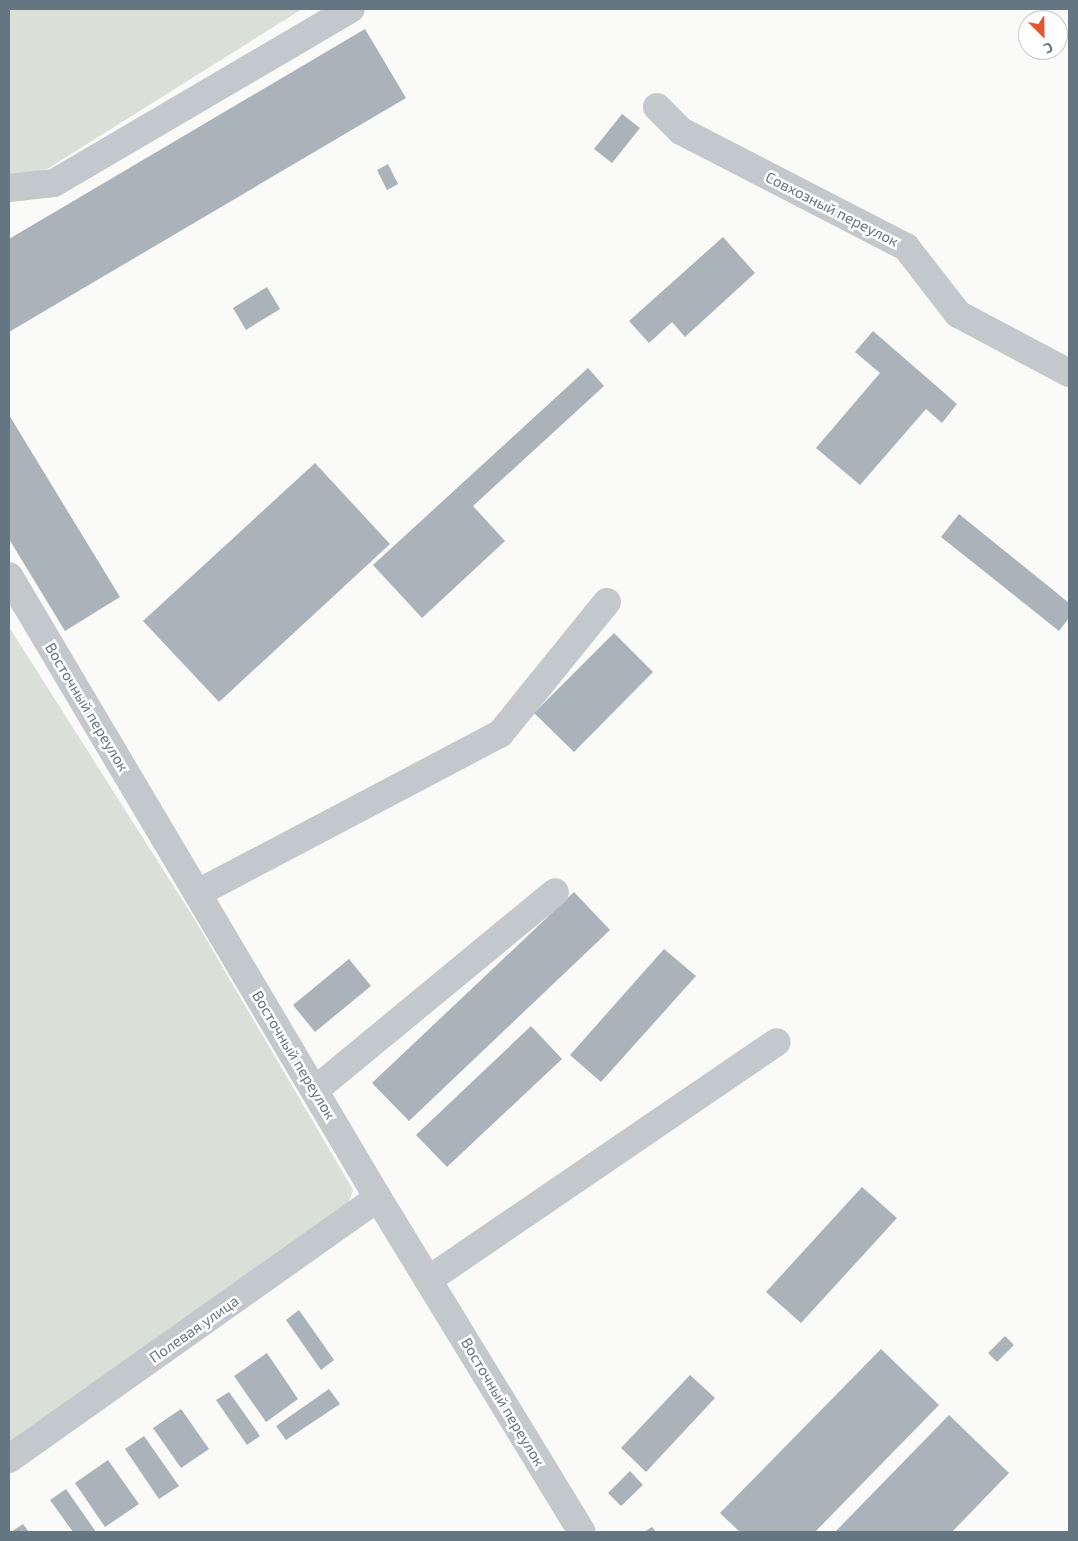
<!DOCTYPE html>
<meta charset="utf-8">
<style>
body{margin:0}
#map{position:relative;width:1078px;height:1541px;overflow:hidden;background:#fafaf8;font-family:"Exo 2",sans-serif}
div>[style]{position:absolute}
.green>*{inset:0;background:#dadfd7}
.building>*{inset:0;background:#aab3b9}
.minor>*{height:28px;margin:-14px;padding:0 14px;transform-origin:14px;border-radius:14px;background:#c3c8cc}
span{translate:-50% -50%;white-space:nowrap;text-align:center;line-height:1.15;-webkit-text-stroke:5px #fff;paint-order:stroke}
.street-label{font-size:15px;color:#657683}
.frame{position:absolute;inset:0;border:10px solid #657683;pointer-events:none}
.north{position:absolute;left:1018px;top:10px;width:50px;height:50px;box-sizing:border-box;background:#fff;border:1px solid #c1c8cd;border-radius:50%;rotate:157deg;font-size:14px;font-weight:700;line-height:20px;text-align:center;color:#657683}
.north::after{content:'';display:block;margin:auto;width:18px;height:22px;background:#e4572e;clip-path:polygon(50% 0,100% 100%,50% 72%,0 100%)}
</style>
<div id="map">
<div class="green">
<div style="clip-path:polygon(9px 9px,302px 9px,36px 176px,9px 179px)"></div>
<div style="clip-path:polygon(9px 627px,195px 920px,353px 1190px,347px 1208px,9px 1444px)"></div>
</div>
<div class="building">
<div style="clip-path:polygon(365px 29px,406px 98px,9px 332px,9px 239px)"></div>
<div style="clip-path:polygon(622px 114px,640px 128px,612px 163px,594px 149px)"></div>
<div style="clip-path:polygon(388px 164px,398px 184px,387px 190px,377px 170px)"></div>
<div style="clip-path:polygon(723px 237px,755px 273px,685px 337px,672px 322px,649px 343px,629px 321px)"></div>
<div style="clip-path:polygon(267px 287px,280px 309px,246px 330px,233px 308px)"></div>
<div style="clip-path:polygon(873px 331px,957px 404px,942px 423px,926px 409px,860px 485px,816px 448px,880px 373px,855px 352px)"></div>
<div style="clip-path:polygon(588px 368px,604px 386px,473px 506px,505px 541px,422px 618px,373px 565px)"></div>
<div style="clip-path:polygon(9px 415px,120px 597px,65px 631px,9px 539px)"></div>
<div style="clip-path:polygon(315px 463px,390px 544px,219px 702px,143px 621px)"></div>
<div style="clip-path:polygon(959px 514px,1069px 603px,1069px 618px,1059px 631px,941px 537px)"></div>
<div style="clip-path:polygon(614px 633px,653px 672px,574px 752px,534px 713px)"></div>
<div style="clip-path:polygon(574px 892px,610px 930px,409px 1121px,372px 1083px)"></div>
<div style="clip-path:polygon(664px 949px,696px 976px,601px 1082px,570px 1055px)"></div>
<div style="clip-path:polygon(349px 959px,371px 986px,315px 1032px,293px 1005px)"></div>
<div style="clip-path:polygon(531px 1026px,562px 1059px,447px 1167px,416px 1135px)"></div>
<div style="clip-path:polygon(862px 1187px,897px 1218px,801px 1323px,766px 1292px)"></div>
<div style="clip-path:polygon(299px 1310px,334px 1360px,321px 1370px,286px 1320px)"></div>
<div style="clip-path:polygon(1005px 1336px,1014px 1345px,997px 1362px,988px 1353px)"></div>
<div style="clip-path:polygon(881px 1349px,939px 1405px,815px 1532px,740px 1532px,720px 1513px)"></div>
<div style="clip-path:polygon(267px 1353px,298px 1399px,266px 1422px,234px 1376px)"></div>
<div style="clip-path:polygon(690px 1375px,715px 1398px,646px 1472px,621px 1448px)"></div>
<div style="clip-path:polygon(329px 1389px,340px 1404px,286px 1440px,276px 1426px)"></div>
<div style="clip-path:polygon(229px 1392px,260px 1436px,247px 1445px,216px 1400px)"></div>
<div style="clip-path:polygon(181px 1409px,209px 1449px,181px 1468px,153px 1428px)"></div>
<div style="clip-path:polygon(949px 1415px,1009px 1473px,952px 1532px,835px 1532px)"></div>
<div style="clip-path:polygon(144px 1436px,179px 1486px,159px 1499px,125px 1449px)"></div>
<div style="clip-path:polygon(108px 1460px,139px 1504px,105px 1527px,75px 1483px)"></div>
<div style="clip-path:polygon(630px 1471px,643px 1485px,621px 1506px,608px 1493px)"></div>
<div style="clip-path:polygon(66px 1489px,96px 1532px,73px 1532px,50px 1500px)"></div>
<div style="clip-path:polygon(23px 1524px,29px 1532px,11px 1532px)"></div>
<div style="clip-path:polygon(652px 1527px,656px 1532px,644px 1532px)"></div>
</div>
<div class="minor">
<div style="left:657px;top:107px;width:34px;rotate:45deg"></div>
<div style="left:681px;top:131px;width:253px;rotate:27.3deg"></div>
<div style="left:906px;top:247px;width:85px;rotate:52.2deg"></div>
<div style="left:958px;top:314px;width:126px;rotate:28deg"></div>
<div style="left:9px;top:188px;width:45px;rotate:-6.3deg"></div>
<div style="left:54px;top:183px;width:344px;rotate:-30.4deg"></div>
<div style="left:9px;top:576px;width:723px;rotate:59.32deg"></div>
<div style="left:378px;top:1198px;width:391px;rotate:58.6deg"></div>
<div style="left:198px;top:893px;width:341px;rotate:-27.8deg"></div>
<div style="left:500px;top:734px;width:170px;rotate:-51deg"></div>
<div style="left:315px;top:1090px;width:311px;rotate:-39.5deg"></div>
<div style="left:428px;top:1280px;width:422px;rotate:-34.3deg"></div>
<div style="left:9px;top:1459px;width:452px;rotate:-35.3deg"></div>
</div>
<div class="street-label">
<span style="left:832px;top:209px;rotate:27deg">Совхозный переулок</span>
<span style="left:87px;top:707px;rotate:59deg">Восточный переулок</span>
<span style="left:294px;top:1055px;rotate:59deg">Восточный переулок</span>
<span style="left:194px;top:1329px;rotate:-35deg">Полевая улица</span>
<span style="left:503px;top:1402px;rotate:59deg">Восточный переулок</span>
</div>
<div class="frame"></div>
<div class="north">С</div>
</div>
